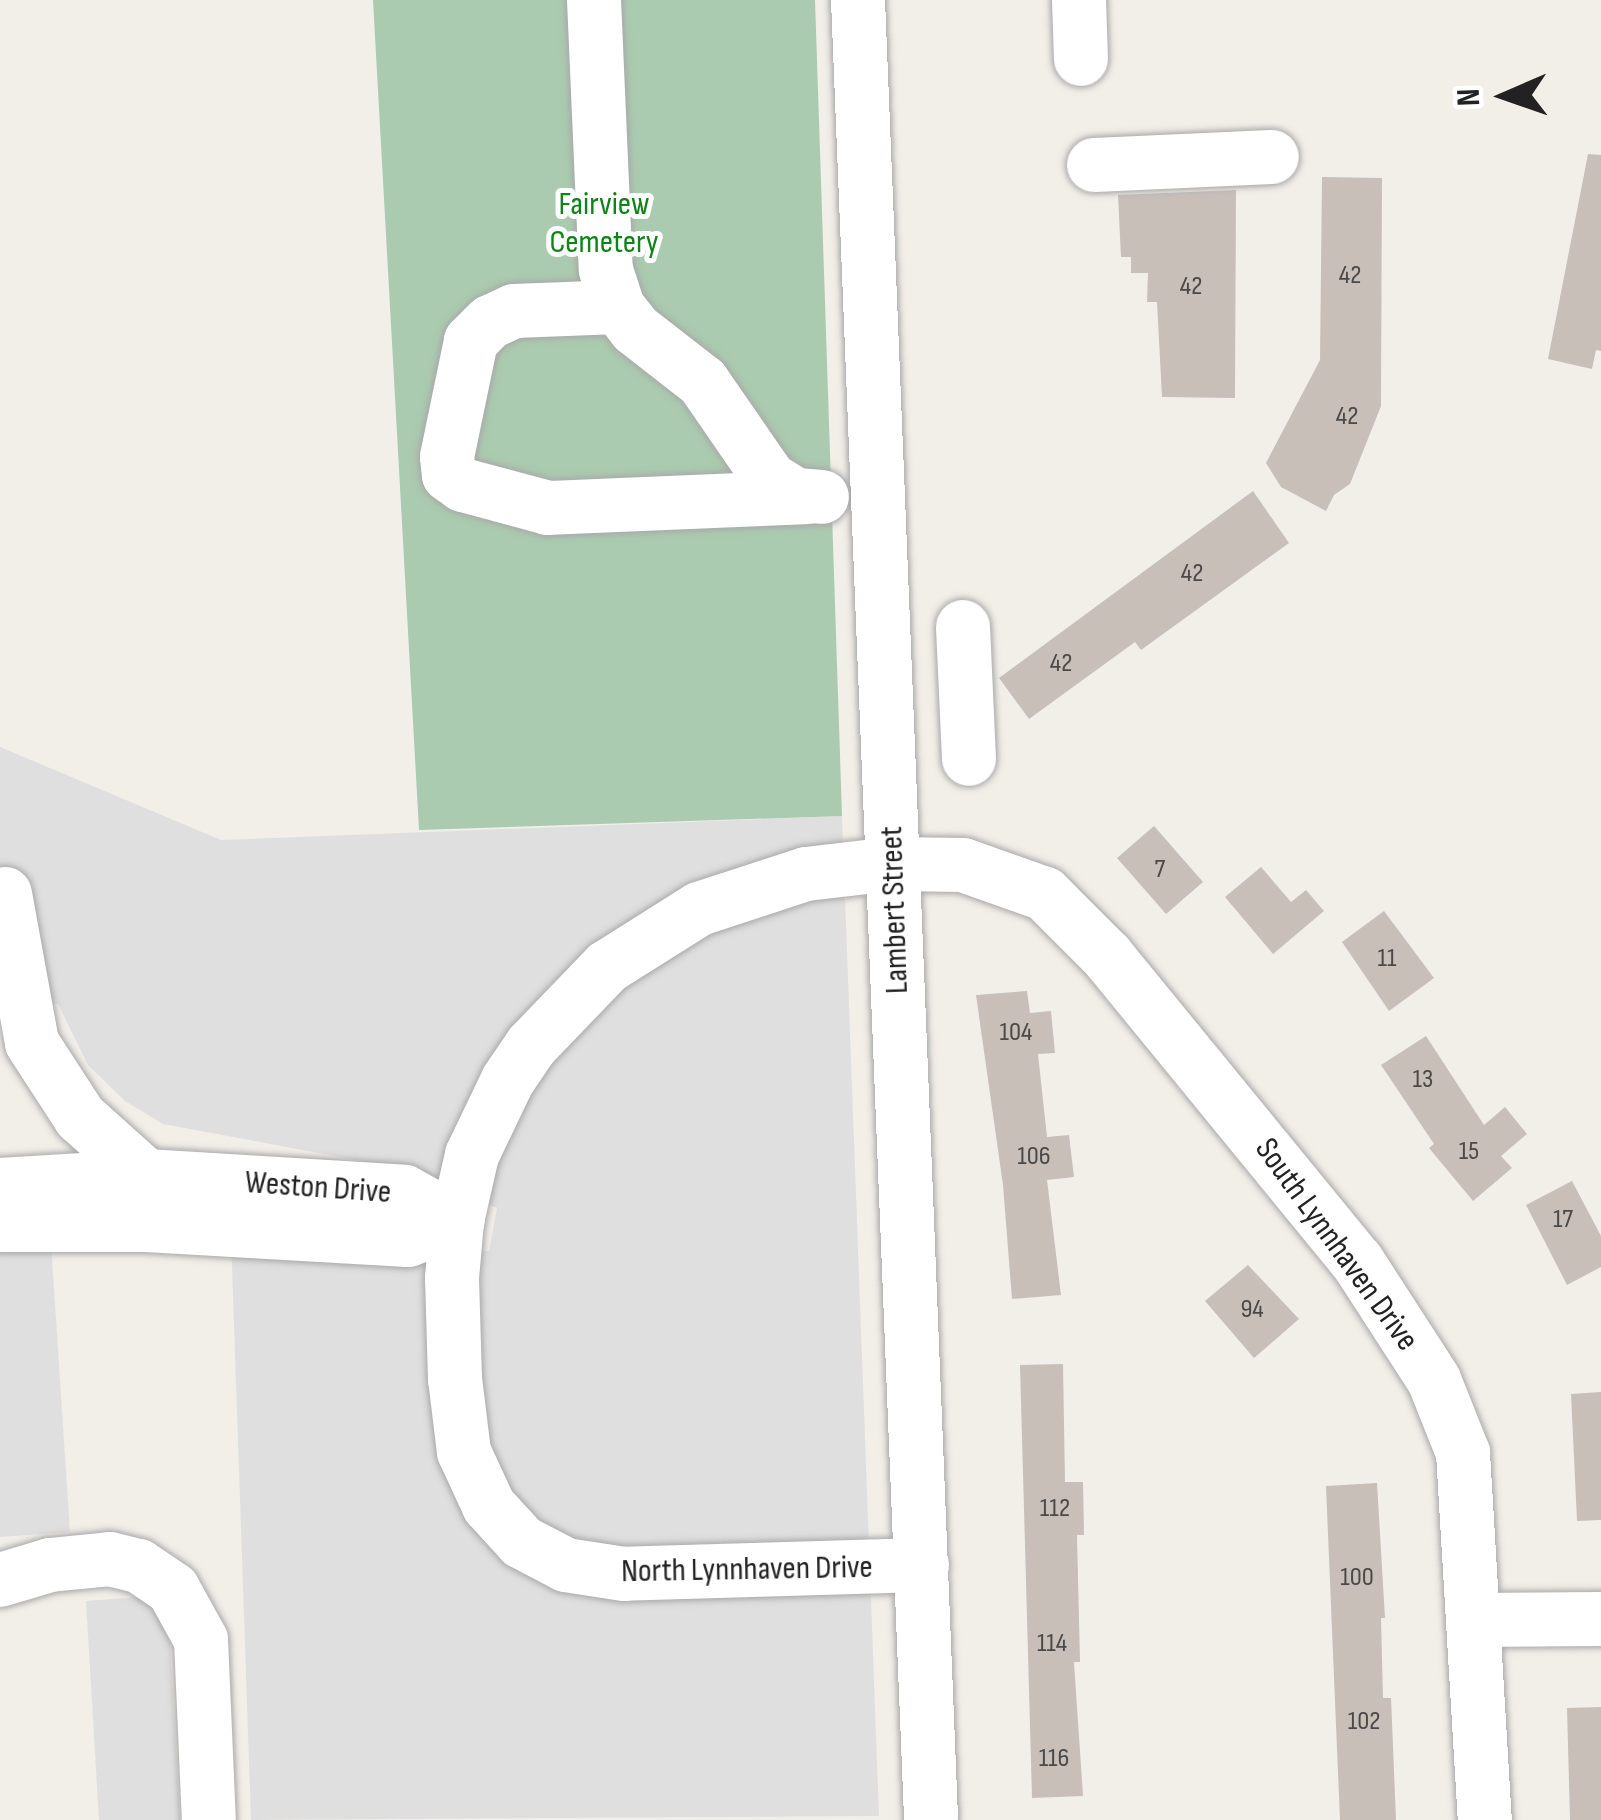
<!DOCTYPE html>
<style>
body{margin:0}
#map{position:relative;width:1601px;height:1820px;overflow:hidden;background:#f2efe9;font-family:"Sofia Sans Condensed",sans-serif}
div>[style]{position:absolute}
.residential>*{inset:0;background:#e0dfdf}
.cemetery>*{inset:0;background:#aacbaf}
.building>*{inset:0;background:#c7bfb8}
.roads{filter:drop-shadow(0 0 3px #a9a9a9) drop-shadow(0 0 3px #a9a9a9)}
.minor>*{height:54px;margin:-27px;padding:0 27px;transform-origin:27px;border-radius:27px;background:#fff}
span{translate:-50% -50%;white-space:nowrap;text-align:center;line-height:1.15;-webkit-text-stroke:10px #fff;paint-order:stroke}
.number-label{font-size:27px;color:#4b4948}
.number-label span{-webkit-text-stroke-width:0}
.park-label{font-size:33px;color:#0c8416}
.street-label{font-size:33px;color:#222}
.north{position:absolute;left:1445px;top:36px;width:120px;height:120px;-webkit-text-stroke:9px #fff;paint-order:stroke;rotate:268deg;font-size:33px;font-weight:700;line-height:48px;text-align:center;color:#222}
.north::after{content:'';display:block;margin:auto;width:42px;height:54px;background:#222;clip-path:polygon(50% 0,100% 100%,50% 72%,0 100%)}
</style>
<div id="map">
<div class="residential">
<div style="clip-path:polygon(0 747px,221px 840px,842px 816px,879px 1816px,251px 1820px,231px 1237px,489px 1251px,497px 1208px,405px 1169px,163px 1124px,125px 1101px,88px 1065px,58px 1004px,0 1001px)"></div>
<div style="clip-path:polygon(50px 1228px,70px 1532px,0 1537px,0 1231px)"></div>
<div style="clip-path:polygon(167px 1595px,180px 1820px,99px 1820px,86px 1601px)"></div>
</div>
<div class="cemetery">
<div style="clip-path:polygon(373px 0,815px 0,842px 816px,419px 830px)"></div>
</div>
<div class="building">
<div style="clip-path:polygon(1588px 154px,1601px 155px,1601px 351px,1596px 350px,1592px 369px,1548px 359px)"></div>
<div style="clip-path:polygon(1322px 177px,1382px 178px,1381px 406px,1350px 484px,1334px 495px,1326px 511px,1281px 487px,1266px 463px,1320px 360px)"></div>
<div style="clip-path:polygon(1236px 190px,1235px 398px,1162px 397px,1157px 302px,1147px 302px,1148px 273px,1131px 273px,1131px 257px,1121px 257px,1118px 195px)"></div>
<div style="clip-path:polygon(1253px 491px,1289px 543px,1141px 650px,1135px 642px,1029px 719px,999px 678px)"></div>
<div style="clip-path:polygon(1154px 826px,1203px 882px,1166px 914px,1117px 858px)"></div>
<div style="clip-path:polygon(1261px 867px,1291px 902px,1306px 890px,1324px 911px,1273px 954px,1225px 897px)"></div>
<div style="clip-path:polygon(1384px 911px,1434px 978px,1389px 1011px,1342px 942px)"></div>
<div style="clip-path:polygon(1027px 991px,1030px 1013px,1051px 1011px,1055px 1053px,1038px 1054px,1047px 1137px,1069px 1135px,1074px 1177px,1047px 1180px,1061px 1295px,1012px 1299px,1003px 1185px,976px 995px)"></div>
<div style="clip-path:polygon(1426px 1036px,1484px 1125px,1505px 1107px,1527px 1134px,1501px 1156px,1512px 1168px,1473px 1201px,1429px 1148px,1434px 1144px,1381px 1065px)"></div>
<div style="clip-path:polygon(1572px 1181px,1601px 1236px,1601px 1267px,1567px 1285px,1526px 1205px)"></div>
<div style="clip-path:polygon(1248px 1265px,1299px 1319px,1254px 1358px,1205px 1301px)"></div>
<div style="clip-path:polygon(1063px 1364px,1065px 1482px,1083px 1482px,1084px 1535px,1077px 1535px,1080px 1662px,1074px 1662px,1083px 1796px,1032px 1798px,1020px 1365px)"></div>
<div style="clip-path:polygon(1601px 1392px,1601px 1520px,1577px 1521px,1571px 1394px)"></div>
<div style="clip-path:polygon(1377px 1483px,1385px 1618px,1381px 1618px,1383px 1698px,1391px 1698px,1396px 1820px,1340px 1820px,1326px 1486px)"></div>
<div style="clip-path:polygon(1601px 1707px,1601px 1820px,1570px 1820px,1567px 1708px)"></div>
</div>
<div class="roads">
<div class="minor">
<div style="left:594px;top:0;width:270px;rotate:87.5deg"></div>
<div style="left:606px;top:270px;width:39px;rotate:72deg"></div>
<div style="left:618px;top:307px;width:28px;rotate:52deg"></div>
<div style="left:635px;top:329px;width:86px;rotate:37.9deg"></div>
<div style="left:703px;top:382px;width:118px;rotate:55.4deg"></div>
<div style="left:770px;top:479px;width:31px;rotate:32deg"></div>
<div style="left:796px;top:495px;width:26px;rotate:4deg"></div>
<div style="left:858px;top:0;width:1821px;rotate:87.7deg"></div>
<div style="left:1079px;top:0;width:59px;rotate:88.1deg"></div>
<div style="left:1094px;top:165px;width:178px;rotate:-2.6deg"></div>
<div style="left:618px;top:307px;width:104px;rotate:177.8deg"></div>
<div style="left:514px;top:311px;width:26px;rotate:155deg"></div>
<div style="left:490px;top:322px;width:27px;rotate:135deg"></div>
<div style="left:471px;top:341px;width:118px;rotate:101.7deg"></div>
<div style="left:447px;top:457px;width:18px;rotate:84deg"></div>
<div style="left:449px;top:475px;width:17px;rotate:36deg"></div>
<div style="left:463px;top:485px;width:88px;rotate:15.1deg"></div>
<div style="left:548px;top:508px;width:259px;rotate:-2.4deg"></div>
<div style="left:963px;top:627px;width:132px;rotate:87.4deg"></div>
<div style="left:5px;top:894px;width:151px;rotate:79.7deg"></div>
<div style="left:32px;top:1043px;width:88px;rotate:57deg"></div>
<div style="left:80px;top:1117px;width:89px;rotate:41.8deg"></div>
<div style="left:146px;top:1176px;width:17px;rotate:90deg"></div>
<div style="left:0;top:1185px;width:146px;rotate:-3.5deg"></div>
<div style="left:146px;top:1176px;width:259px;rotate:3.5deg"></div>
<div style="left:405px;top:1192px;width:60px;rotate:29.1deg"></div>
<div style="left:0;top:1225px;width:146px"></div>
<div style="left:146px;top:1225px;width:262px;rotate:3.3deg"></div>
<div style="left:408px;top:1240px;width:53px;rotate:-21.2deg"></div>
<div style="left:922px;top:1565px;width:298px;rotate:178.3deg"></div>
<div style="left:624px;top:1574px;width:59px;rotate:-171.2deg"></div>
<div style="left:566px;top:1565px;width:50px;rotate:-152.4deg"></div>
<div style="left:522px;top:1542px;width:49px;rotate:-132.5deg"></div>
<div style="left:489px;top:1506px;width:60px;rotate:-114.8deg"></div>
<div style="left:464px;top:1452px;width:74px;rotate:-97deg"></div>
<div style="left:455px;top:1379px;width:101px;rotate:-91.7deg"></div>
<div style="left:452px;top:1278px;width:57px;rotate:-85deg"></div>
<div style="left:457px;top:1221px;width:68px;rotate:-77.2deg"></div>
<div style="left:472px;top:1155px;width:83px;rotate:-64.4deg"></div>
<div style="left:508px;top:1080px;width:41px;rotate:-55.9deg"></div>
<div style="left:531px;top:1046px;width:110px;rotate:-46.1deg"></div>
<div style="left:607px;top:967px;width:109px;rotate:-32.2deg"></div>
<div style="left:699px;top:909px;width:113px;rotate:-18.1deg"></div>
<div style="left:806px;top:874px;width:88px;rotate:-6.6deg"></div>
<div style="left:893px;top:864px;width:70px;rotate:0.8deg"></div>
<div style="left:963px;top:865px;width:87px;rotate:19.5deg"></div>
<div style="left:1045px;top:894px;width:88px;rotate:45deg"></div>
<div style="left:1107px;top:956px;width:394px;rotate:50.7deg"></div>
<div style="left:1357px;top:1261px;width:142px;rotate:57.1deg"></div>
<div style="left:1434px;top:1380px;width:79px;rotate:68.3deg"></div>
<div style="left:1463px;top:1453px;width:368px;rotate:86.6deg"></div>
<div style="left:0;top:1580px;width:52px;rotate:-16.7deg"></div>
<div style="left:50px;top:1565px;width:60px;rotate:-5.7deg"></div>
<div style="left:110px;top:1559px;width:30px;rotate:14deg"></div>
<div style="left:139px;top:1566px;width:41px;rotate:34.1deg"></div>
<div style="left:173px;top:1589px;width:58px;rotate:61.2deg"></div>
<div style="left:201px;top:1640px;width:180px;rotate:87.5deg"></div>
<div style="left:1474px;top:1620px;width:127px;rotate:-0.5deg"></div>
</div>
</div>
<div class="number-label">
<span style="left:1350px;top:276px">42</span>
<span style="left:1191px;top:287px">42</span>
<span style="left:1347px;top:417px">42</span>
<span style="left:1192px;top:574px">42</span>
<span style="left:1061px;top:664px">42</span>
<span style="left:1160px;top:870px">7</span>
<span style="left:1387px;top:959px">11</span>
<span style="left:1016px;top:1033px">104</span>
<span style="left:1423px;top:1080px">13</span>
<span style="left:1469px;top:1152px">15</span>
<span style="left:1034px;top:1157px">106</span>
<span style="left:1563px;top:1220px">17</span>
<span style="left:1252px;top:1310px">94</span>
<span style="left:1055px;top:1509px">112</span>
<span style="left:1357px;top:1578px">100</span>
<span style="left:1052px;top:1644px">114</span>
<span style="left:1364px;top:1722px">102</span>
<span style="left:1054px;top:1759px">116</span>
</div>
<div class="park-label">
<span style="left:604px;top:224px">Fairview<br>Cemetery</span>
</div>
<div class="street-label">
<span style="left:895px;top:910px;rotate:-92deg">Lambert Street</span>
<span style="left:318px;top:1188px;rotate:4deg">Weston Drive</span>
<span style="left:1336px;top:1245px;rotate:54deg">South Lynnhaven Drive</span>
<span style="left:747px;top:1570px;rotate:-1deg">North Lynnhaven Drive</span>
</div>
<div class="north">N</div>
</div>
